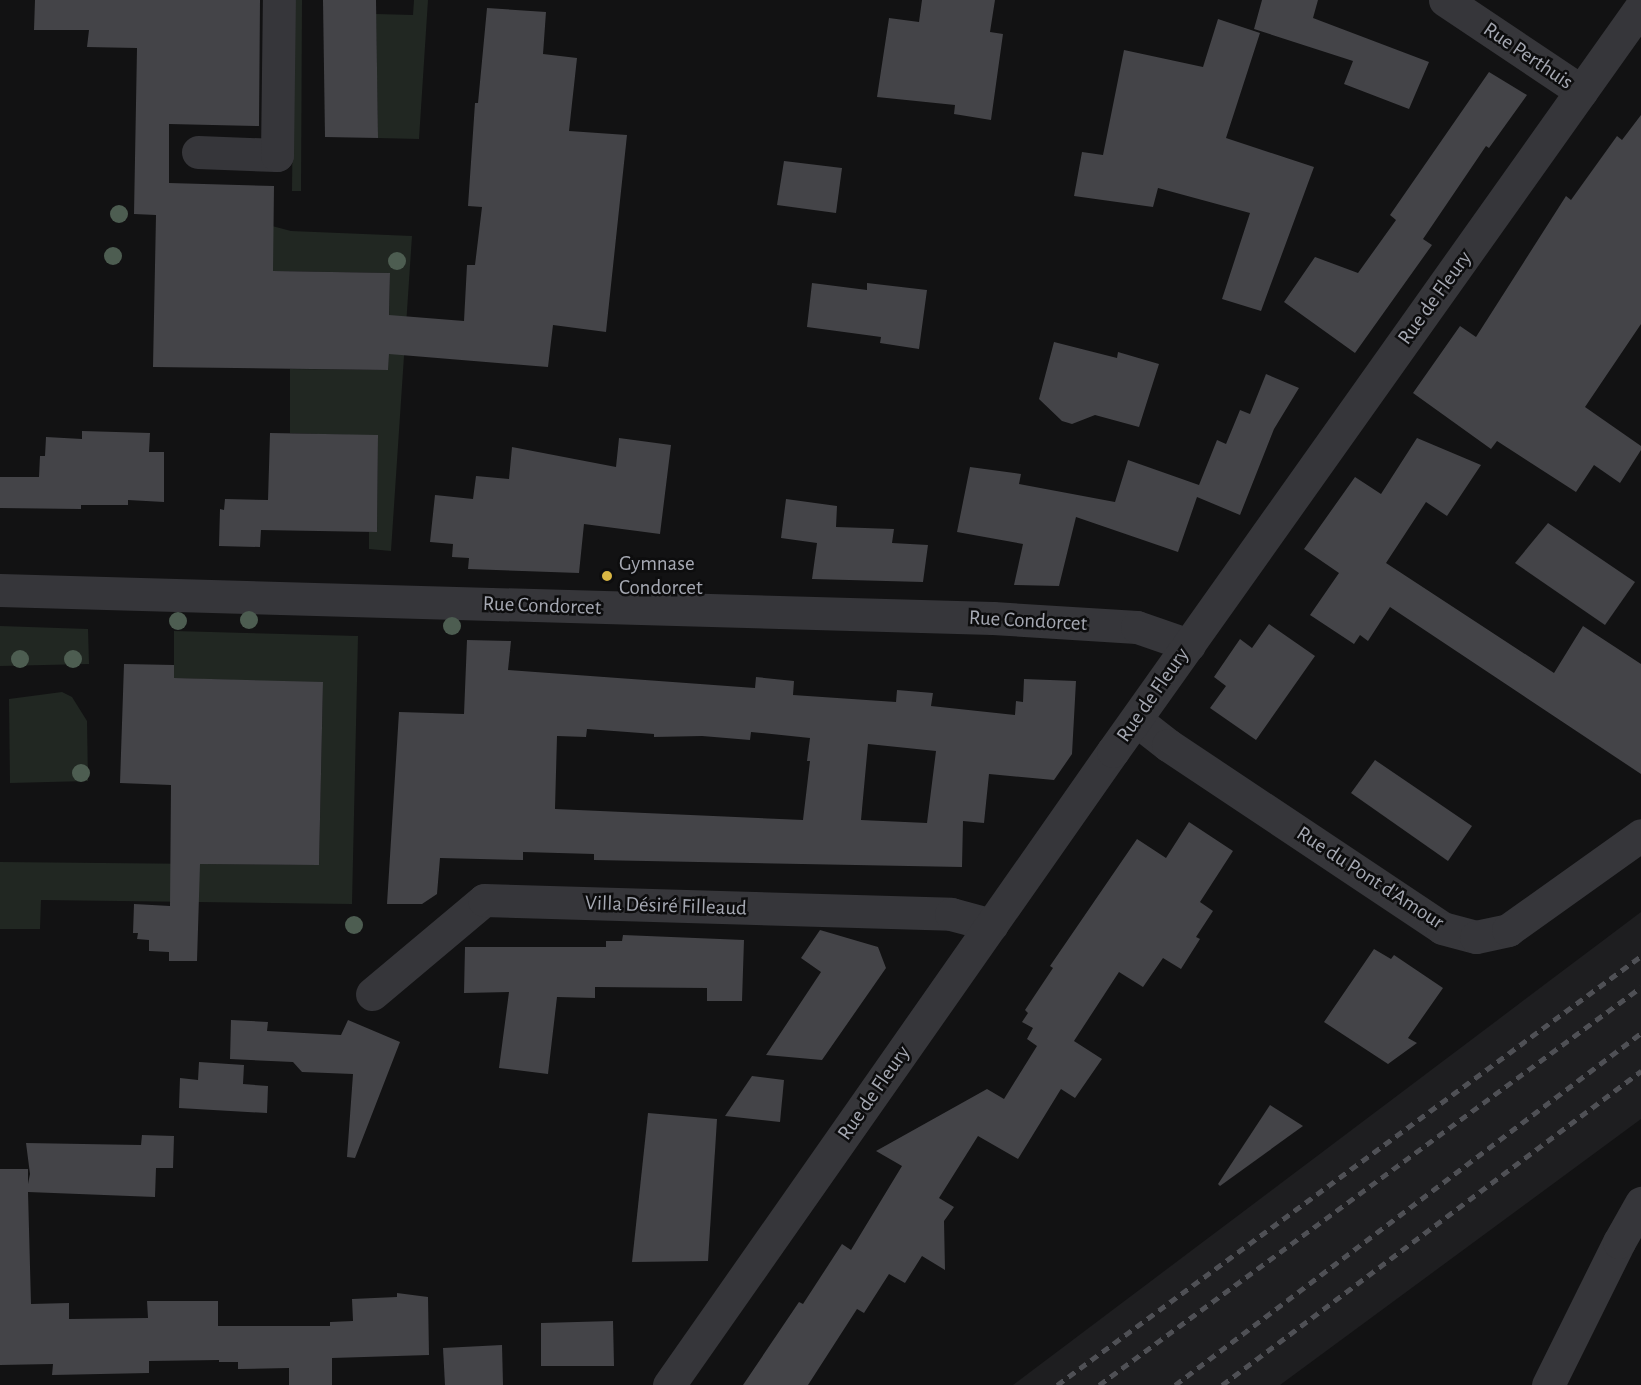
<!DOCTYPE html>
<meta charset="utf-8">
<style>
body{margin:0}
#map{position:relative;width:1641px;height:1385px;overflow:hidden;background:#121213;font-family:"Alegreya Sans",sans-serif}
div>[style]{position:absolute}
.built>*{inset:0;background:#1e1e20}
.green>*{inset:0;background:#212722}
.building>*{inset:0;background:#444448}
.minor>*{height:33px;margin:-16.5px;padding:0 16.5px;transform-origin:16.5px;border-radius:16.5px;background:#36363a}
.rail>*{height:4.5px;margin-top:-2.25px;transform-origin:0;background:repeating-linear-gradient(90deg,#4f5055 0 8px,transparent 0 14px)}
.trees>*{width:18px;height:18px;margin:-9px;border-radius:50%;background:#4d5d51}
.dots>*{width:16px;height:16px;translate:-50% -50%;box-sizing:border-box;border:3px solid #0d0d0e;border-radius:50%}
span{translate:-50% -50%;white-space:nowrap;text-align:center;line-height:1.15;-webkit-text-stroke:5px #0d0d0e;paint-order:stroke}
.street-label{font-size:21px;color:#a5a8b2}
.poi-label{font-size:21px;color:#a5a8b2}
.left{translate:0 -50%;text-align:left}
</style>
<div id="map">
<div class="built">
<div style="clip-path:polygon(1641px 912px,1641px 1119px,1280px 1385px,1013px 1385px)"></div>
</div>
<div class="green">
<div style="clip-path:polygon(294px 0,302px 0,301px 191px,292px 191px)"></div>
<div style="clip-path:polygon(414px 0,428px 0,419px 139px,378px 138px,376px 14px,413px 15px)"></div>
<div style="clip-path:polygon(272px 226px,291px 231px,412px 236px,391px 551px,369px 549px,369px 532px,377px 532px,378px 436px,290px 433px,290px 369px,388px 370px,390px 273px,273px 271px)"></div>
<div style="clip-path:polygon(0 626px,88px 629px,89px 664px,0 666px)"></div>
<div style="clip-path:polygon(174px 631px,358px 636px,352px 904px,41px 900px,40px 929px,0 929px,0 862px,319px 865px,323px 683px,174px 678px)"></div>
<div style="clip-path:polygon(62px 692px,72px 697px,87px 721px,88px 781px,10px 783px,9px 699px)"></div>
</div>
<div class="building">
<div style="clip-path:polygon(35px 0,260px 0,259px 126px,169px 124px,169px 183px,274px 186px,273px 271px,390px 273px,389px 315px,464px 321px,467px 265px,475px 265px,482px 207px,468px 206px,475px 103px,478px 103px,487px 8px,546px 12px,543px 54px,577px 58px,569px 131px,627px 135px,606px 332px,553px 325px,548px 367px,389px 354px,388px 370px,153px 367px,156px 215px,134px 214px,137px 48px,87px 47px,89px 30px,34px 30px)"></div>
<div style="clip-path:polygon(323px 0,376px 0,378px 138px,325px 137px)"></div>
<div style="clip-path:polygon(922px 0,995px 0,990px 32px,1003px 34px,991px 120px,954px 114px,955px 105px,877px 97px,889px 18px,919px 22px)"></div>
<div style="clip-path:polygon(1262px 0,1318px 0,1313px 18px,1429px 62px,1409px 109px,1344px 84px,1353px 61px,1254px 29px)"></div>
<div style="clip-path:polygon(1218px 19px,1260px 33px,1226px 138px,1314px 167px,1261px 311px,1222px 299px,1250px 213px,1158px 188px,1153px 207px,1074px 196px,1082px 152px,1103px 155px,1124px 50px,1203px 67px)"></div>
<div style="clip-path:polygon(1489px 72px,1527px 95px,1489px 148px,1486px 146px,1423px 239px,1432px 245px,1355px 353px,1284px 302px,1315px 257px,1358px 273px,1396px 220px,1390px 215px)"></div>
<div style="clip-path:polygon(1641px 115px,1641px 324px,1585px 407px,1641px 446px,1641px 450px,1620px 483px,1594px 465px,1576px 492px,1497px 441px,1491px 449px,1413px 393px,1460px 326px,1476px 337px,1566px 196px,1571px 200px,1617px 136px,1622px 140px)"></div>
<div style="clip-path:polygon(784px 161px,842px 168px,836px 213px,777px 205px)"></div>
<div style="clip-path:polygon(812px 283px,867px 290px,867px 283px,927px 290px,919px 349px,880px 343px,881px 337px,807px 327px)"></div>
<div style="clip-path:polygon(1054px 342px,1117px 358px,1118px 352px,1159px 364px,1139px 427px,1095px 415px,1072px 424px,1062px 421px,1039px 399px)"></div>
<div style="clip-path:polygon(1266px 374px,1299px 388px,1274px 429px,1240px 515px,1197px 497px,1178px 552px,1076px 517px,1059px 586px,1014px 585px,1023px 544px,957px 532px,970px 467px,1021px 474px,1019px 484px,1115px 502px,1128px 460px,1199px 485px,1217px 440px,1226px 444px,1240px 410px,1250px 414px)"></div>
<div style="clip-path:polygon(82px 431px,150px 433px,149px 452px,164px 452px,164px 502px,128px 500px,128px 505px,81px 505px,81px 509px,0 508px,0 477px,39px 477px,40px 456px,45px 456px,46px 437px,82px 439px)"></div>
<div style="clip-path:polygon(270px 433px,378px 435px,377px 532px,261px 530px,260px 547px,219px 546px,220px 509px,224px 510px,225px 499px,268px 500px)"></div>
<div style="clip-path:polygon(619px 438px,671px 445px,660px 534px,584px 524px,579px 573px,468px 569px,469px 558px,452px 557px,453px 544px,430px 542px,435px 495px,473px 499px,476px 476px,509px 479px,512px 447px,616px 467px)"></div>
<div style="clip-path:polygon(1417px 438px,1481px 465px,1447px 516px,1426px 502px,1386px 563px,1554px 673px,1583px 626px,1641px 664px,1641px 774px,1390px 607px,1368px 641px,1360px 635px,1354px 644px,1310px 615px,1339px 573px,1304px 549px,1355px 477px,1381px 494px)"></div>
<div style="clip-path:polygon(786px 499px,837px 506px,836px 527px,894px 529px,892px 543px,928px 545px,923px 582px,812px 579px,817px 543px,781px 538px)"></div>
<div style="clip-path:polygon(1548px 523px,1635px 582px,1605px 625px,1515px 563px)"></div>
<div style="clip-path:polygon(1269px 624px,1315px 656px,1256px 740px,1210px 708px,1226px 686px,1214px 677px,1240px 639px,1252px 648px)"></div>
<div style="clip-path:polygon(evenodd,467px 640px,511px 641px,508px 670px,755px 688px,756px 677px,794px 681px,793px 695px,896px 702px,897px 690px,933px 693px,931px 706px,1015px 715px,1016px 701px,1023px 702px,1024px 679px,1076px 681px,1072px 754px,1054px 780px,989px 774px,984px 823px,963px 821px,962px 867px,594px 860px,594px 854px,523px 852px,523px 860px,440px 858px,437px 894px,422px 904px,387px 904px,399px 712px,464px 714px,467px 640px,587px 729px,654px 734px,654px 737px,702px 736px,750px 740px,751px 732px,810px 738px,807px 761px,810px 761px,803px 820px,555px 809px,557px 736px,586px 737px,587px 729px,467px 640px,868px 744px,936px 751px,927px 823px,861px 820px,868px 744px)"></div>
<div style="clip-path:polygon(124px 664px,174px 665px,174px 678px,323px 682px,319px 865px,200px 864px,197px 961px,169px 961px,169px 952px,149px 951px,149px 940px,137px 939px,138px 933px,133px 933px,134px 904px,170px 906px,171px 785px,120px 783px)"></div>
<div style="clip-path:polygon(1375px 760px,1472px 826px,1448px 861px,1351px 793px)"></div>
<div style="clip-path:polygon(1189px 822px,1233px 851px,1200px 902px,1213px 911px,1196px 937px,1200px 939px,1181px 969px,1163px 958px,1143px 987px,1119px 972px,1074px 1041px,1102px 1059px,1075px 1098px,1061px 1089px,1018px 1159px,978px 1136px,939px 1198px,954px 1207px,944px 1221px,945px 1270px,922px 1256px,905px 1283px,889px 1274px,864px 1313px,857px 1309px,808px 1385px,743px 1385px,799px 1302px,803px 1304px,842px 1244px,851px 1250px,902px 1166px,876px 1151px,987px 1089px,1004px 1099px,1037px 1046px,1027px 1039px,1033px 1028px,1022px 1022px,1028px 1013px,1025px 1010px,1053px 968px,1050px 966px,1137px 839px,1166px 858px)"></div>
<div style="clip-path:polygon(820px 930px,878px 947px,886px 968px,822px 1060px,766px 1055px,821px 972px,801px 958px)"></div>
<div style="clip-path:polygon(623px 935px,744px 940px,742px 1001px,707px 1001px,707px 988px,595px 987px,595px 998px,557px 997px,548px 1074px,499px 1068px,509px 992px,464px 993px,465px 947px,606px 947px,606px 941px,622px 941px)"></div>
<div style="clip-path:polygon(1374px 949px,1391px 959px,1394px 955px,1443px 988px,1408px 1038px,1417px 1043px,1388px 1064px,1324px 1022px)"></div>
<div style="clip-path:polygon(231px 1020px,268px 1022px,267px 1031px,341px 1035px,348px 1020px,400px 1042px,355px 1158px,347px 1157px,353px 1074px,302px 1072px,293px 1062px,230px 1059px)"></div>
<div style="clip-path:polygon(199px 1062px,244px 1065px,243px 1084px,268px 1086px,267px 1113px,179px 1108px,180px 1078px,198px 1080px)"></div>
<div style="clip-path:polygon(752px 1076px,784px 1080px,780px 1122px,725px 1116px)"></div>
<div style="clip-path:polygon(1270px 1105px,1303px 1126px,1220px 1186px,1218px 1184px)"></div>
<div style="clip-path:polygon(648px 1113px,717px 1119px,708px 1261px,632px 1262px)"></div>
<div style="clip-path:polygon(142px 1135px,174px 1136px,173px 1168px,156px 1168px,155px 1197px,28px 1192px,31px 1304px,69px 1303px,69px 1319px,148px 1318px,147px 1301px,218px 1301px,218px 1326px,330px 1326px,330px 1322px,353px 1321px,352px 1299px,397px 1297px,397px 1293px,428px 1297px,429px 1355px,332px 1358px,332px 1385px,289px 1385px,289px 1368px,238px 1369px,238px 1362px,219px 1362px,219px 1360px,149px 1361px,149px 1373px,52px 1375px,53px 1364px,0 1365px,0 1169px,28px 1169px,28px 1184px,30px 1174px,26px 1143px,141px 1145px)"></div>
<div style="clip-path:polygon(613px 1321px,614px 1366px,541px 1366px,541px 1323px)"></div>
<div style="clip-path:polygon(502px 1345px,503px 1385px,445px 1385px,443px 1348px)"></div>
</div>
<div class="minor">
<div style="left:1445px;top:0;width:164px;rotate:33.8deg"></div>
<div style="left:198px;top:152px;width:79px;rotate:2.2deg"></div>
<div style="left:277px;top:155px;width:155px;rotate:-89.3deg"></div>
<div style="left:0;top:590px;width:993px;rotate:1.62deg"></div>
<div style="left:993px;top:618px;width:144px;rotate:3.6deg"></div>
<div style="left:1137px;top:627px;width:55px;rotate:19.1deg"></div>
<div style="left:1136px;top:720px;width:41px;rotate:38deg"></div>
<div style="left:1168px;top:745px;width:329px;rotate:33.7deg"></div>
<div style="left:1442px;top:928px;width:35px;rotate:15deg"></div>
<div style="left:1476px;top:937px;width:33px;rotate:-12deg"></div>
<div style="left:1508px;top:930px;width:163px;rotate:-35.5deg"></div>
<div style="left:372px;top:994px;width:146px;rotate:-40deg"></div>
<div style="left:484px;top:900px;width:467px;rotate:1.7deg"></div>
<div style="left:951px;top:914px;width:42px;rotate:15deg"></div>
<div style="left:669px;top:1385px;width:774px;rotate:-55deg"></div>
<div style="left:1113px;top:751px;width:912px;rotate:-54.64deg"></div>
<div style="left:1548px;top:1385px;width:160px;rotate:-63.6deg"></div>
<div style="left:1619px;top:1242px;width:45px;rotate:-60.6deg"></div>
</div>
<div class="rail">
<div style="left:1057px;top:1385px;width:725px;rotate:-36.3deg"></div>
<div style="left:1099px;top:1385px;width:672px;rotate:-36.29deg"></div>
<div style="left:1175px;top:1385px;width:584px;rotate:-37.07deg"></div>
<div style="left:1222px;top:1385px;width:524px;rotate:-36.85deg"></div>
</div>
<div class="trees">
<div style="left:119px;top:214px"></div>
<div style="left:113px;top:256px"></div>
<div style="left:397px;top:261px"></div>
<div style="left:249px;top:620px"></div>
<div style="left:178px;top:621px"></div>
<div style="left:452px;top:626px"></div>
<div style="left:20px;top:659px"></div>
<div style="left:73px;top:659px"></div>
<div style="left:81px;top:773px"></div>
<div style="left:354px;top:925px"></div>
</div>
<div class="dots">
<div style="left:607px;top:576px;background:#dab744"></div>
</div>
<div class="street-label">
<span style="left:1528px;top:56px;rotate:34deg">Rue Perthuis</span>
<span style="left:1435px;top:298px;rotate:-54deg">Rue de Fleury</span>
<span style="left:542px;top:606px;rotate:2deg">Rue Condorcet</span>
<span style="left:1028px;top:621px;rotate:3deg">Rue Condorcet</span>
<span style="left:1153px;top:695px;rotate:-55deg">Rue de Fleury</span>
<span style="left:1370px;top:878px;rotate:33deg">Rue du Pont d'Amour</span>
<span style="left:666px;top:906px;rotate:2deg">Villa Désiré Filleaud</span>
<span style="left:874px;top:1093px;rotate:-55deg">Rue de Fleury</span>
</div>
<div class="poi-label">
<span class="left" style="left:619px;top:576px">Gymnase<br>Condorcet</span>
</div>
</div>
